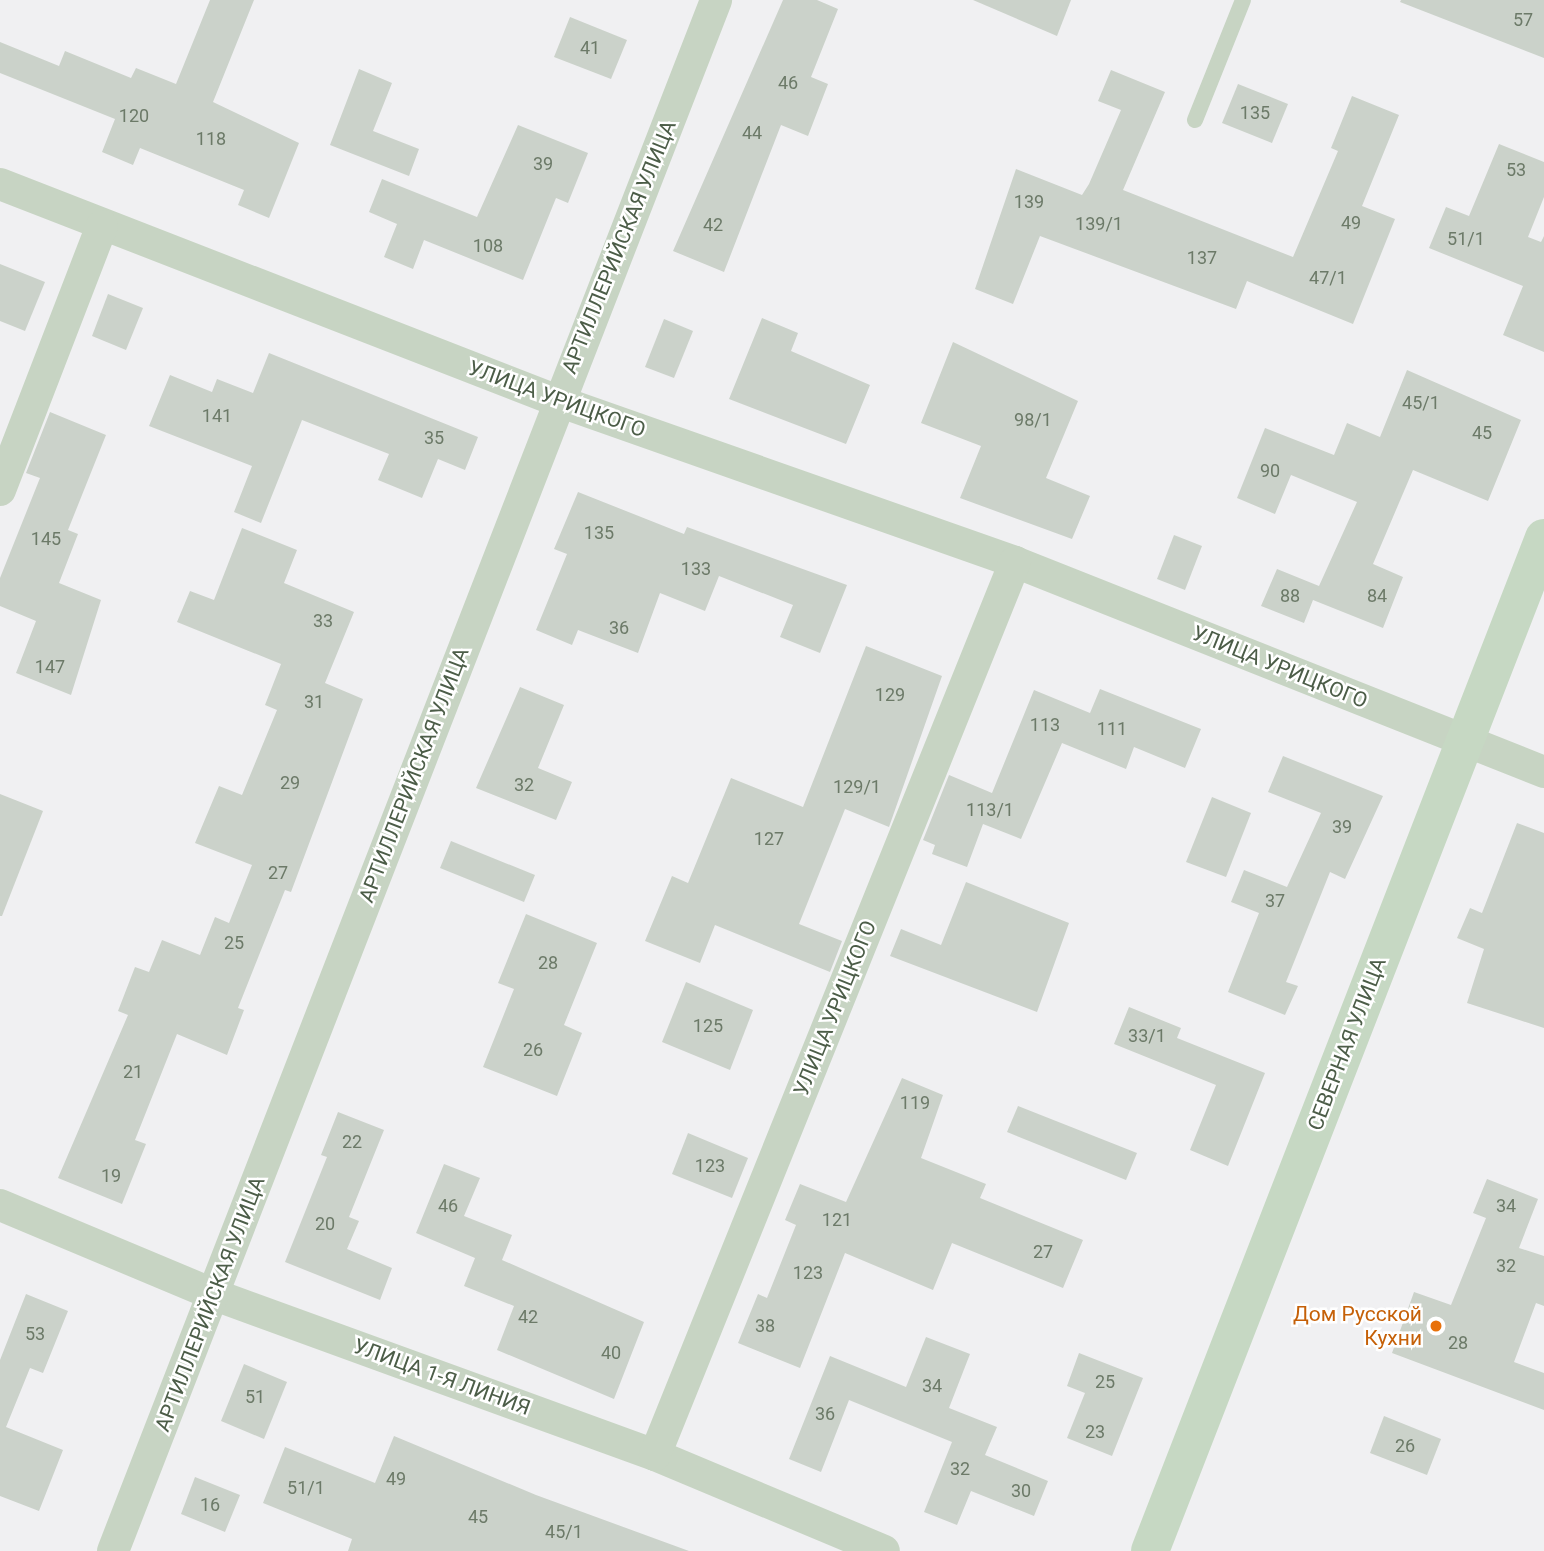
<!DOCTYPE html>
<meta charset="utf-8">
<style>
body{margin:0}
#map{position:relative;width:1544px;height:1551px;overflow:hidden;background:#f0f0f2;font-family:Roboto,sans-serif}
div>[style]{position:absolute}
.building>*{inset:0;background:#cbd2ca}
.lane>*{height:16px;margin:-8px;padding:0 8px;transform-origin:8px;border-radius:8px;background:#c7d4c3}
.street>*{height:32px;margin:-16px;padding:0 16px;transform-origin:16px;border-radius:16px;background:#c7d4c3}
.secondary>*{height:38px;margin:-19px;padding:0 19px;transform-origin:19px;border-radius:19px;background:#c6d8c3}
.dots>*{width:19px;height:19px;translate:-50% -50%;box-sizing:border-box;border:4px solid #fff;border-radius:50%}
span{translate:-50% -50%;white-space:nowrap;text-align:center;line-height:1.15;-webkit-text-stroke:5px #fff;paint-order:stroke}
.number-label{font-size:18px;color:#6c7a68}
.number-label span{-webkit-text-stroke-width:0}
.street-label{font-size:21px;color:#4c5d48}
.food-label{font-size:21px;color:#c56008}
.right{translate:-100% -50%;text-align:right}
</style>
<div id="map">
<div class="building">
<div style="clip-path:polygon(210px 0,254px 0,213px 102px,299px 143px,269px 218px,238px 205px,244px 190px,140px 148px,133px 165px,102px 152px,115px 119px,0 73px,0 42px,59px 66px,65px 51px,131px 78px,136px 68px,176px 84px)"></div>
<div style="clip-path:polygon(783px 0,817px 0,838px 9px,811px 77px,828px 84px,808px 136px,781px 125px,724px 272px,673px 251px)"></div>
<div style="clip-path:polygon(973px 0,1071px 0,1057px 36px)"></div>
<div style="clip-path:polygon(1401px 0,1544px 0,1544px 58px,1400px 2px)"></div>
<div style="clip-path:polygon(570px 17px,627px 40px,611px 79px,554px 57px)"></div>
<div style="clip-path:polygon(359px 69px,392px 83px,373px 131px,419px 149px,409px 176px,330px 145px)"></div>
<div style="clip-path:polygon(1111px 70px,1165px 92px,1123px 190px,1293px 257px,1338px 151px,1331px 148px,1352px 96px,1399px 115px,1362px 206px,1395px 219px,1353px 324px,1247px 281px,1236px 309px,1040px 236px,1013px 304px,975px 289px,1016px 169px,1082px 195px,1089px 184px,1121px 110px,1098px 101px)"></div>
<div style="clip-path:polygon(1238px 84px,1288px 104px,1272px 143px,1222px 123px)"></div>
<div style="clip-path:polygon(518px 125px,588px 153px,568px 203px,556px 198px,523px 280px,424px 240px,413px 269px,384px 257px,397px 224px,369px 212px,382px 179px,477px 217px)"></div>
<div style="clip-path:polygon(1499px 144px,1544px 162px,1544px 197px,1528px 237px,1541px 242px,1544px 236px,1544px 352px,1503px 335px,1523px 286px,1429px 248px,1446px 207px,1469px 216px)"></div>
<div style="clip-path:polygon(0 264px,45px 282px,25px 331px,0 321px)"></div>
<div style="clip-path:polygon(108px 294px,143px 308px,126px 350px,92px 336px)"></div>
<div style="clip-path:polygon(762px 318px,798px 333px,791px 351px,870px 385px,846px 444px,729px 399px)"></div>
<div style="clip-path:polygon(664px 319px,693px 331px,674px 378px,645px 367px)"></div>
<div style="clip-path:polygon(953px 342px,1078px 401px,1046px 478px,1090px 496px,1072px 539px,960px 498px,981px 446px,921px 423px)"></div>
<div style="clip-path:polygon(269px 353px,478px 437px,465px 470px,438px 459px,422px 498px,378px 480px,389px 454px,302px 420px,261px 523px,234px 512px,252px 466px,149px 426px,170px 375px,212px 392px,217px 379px,253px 393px)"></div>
<div style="clip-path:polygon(1407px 370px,1521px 420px,1488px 501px,1413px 470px,1373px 564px,1403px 577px,1383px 628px,1313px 600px,1304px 623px,1261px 606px,1277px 569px,1319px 586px,1357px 502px,1291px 475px,1275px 514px,1237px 498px,1265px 428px,1334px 455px,1347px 423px,1380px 437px)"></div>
<div style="clip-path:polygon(50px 412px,106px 435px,68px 530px,78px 534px,59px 583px,101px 600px,71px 695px,16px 673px,36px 621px,0 606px,0 578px,40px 478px,26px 473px)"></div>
<div style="clip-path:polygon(578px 492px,684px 534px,687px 527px,847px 585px,820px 653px,780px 637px,793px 605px,719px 576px,705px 611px,660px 593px,638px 653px,578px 630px,572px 645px,536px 630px,567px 554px,554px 549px)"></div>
<div style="clip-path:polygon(242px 528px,297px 550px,284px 583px,354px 612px,325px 683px,363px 699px,291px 892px,285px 890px,238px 1008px,244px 1010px,227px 1055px,177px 1034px,135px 1140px,146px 1144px,122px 1204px,58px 1178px,128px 1015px,118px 1011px,135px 967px,149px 972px,162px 940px,200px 955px,215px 917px,229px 923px,252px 865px,195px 843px,219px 786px,242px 795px,277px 710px,265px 705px,281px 664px,177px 622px,190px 591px,214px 600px)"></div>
<div style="clip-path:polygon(1174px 535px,1202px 546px,1185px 590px,1157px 579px)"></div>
<div style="clip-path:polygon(866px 646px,942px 676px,889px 827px,845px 809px,799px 924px,842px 941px,830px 972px,715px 925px,700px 963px,645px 941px,672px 876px,688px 883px,731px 778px,803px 807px)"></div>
<div style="clip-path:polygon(520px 687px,564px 705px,538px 768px,572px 782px,556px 820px,476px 788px)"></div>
<div style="clip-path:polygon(1100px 689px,1201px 729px,1185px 768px,1134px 747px,1126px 769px,1062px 743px,1021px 839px,983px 824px,967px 867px,932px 854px,935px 845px,923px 840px,949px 775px,992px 793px,1034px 690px,1090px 713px)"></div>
<div style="clip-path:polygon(1283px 756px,1383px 796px,1345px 879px,1330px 872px,1286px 982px,1298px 986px,1285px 1015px,1228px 992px,1259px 913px,1231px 902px,1244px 870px,1287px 887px,1321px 813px,1268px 792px)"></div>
<div style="clip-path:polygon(0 794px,43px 811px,2px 916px,0 916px)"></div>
<div style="clip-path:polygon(1212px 797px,1251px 813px,1226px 877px,1186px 862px)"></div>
<div style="clip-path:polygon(1517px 823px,1544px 833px,1544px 1028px,1467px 1003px,1484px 949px,1457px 938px,1470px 908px,1482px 913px)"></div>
<div style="clip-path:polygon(451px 841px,535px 875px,524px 902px,440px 868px)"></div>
<div style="clip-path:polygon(966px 882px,1069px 923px,1037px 1012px,890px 956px,901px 929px,941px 945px)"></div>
<div style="clip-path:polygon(526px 914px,597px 943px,564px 1025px,582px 1033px,557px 1096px,483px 1067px,514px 989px,498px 983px)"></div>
<div style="clip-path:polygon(686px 982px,753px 1010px,730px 1070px,662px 1042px)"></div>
<div style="clip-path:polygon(1129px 1007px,1181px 1028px,1177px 1038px,1265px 1073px,1228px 1166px,1190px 1150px,1216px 1085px,1114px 1044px)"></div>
<div style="clip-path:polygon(902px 1078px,943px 1095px,921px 1158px,986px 1184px,980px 1198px,1083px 1240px,1063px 1288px,952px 1243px,933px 1290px,845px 1253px,800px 1368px,738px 1343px,758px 1294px,767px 1298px,796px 1225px,785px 1220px,800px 1184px,846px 1202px)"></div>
<div style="clip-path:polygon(1018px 1106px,1137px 1153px,1126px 1180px,1007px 1132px)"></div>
<div style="clip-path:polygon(338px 1112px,384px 1130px,349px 1217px,359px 1221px,347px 1249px,392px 1268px,380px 1300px,285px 1262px,327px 1157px,321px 1155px)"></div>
<div style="clip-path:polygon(688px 1133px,748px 1158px,732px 1198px,672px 1174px)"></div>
<div style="clip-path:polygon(444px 1164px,480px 1178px,464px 1216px,512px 1235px,502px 1260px,644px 1322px,614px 1399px,497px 1350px,514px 1306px,464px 1286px,475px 1258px,416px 1233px)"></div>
<div style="clip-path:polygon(1487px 1179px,1538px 1199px,1519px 1248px,1544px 1256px,1544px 1306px,1536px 1303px,1514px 1362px,1544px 1373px,1544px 1410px,1392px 1353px,1414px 1292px,1451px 1305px,1486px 1218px,1473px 1213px)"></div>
<div style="clip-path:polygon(26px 1294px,68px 1311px,43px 1373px,30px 1368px,6px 1427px,63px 1450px,39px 1511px,0 1496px,0 1360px)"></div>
<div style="clip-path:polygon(926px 1337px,970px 1354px,949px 1408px,997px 1427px,985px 1455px,1048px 1481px,1034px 1516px,971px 1491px,957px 1525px,924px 1512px,952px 1442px,849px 1400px,821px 1472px,789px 1459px,830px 1356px,906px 1387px)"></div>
<div style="clip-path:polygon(1079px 1353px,1143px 1378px,1112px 1456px,1067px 1438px,1085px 1393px,1067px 1386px)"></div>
<div style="clip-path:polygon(244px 1364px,287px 1382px,264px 1439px,221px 1421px)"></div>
<div style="clip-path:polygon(1384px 1416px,1441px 1439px,1427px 1475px,1370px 1453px)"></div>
<div style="clip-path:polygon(394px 1436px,536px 1495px,689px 1551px,348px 1551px,352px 1539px,263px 1503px,285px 1447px,375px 1483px)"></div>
<div style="clip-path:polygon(195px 1477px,240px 1495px,225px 1532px,181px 1514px)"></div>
</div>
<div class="lane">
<div style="left:1195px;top:120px;width:129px;rotate:-68.2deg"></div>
</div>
<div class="street">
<div style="left:0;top:184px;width:599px;rotate:21.25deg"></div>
<div style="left:558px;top:401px;width:485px;rotate:19.4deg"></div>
<div style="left:1015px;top:562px;width:569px;rotate:21.65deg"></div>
<div style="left:0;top:490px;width:283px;rotate:-68.9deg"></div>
<div style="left:0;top:1205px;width:233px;rotate:22.7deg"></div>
<div style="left:215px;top:1295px;width:468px;rotate:20deg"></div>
<div style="left:655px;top:1455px;width:248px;rotate:22.7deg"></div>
<div style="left:655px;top:1455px;width:963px;rotate:-68.04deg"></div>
<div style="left:113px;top:1551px;width:1664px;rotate:-68.75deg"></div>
</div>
<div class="secondary">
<div style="left:1150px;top:1551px;width:1087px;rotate:-68.75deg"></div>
</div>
<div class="dots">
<div style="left:1436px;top:1326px;background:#e8710a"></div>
</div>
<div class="number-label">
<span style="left:1523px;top:20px">57</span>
<span style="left:590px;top:48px">41</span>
<span style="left:788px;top:83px">46</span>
<span style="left:1255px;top:113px">135</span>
<span style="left:134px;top:116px">120</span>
<span style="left:752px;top:133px">44</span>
<span style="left:211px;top:139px">118</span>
<span style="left:543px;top:164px">39</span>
<span style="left:1516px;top:170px">53</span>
<span style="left:1029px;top:202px">139</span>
<span style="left:1351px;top:223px">49</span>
<span style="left:1099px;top:224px">139/1</span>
<span style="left:713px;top:225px">42</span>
<span style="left:1466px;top:239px">51/1</span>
<span style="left:488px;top:246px">108</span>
<span style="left:1202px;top:258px">137</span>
<span style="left:1328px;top:278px">47/1</span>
<span style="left:1421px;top:403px">45/1</span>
<span style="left:217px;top:416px">141</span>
<span style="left:1033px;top:420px">98/1</span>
<span style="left:1482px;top:433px">45</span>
<span style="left:434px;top:438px">35</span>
<span style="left:1270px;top:471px">90</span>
<span style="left:599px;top:533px">135</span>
<span style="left:46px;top:539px">145</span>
<span style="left:696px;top:569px">133</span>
<span style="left:1290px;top:596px">88</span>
<span style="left:1377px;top:596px">84</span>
<span style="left:323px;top:621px">33</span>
<span style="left:619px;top:628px">36</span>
<span style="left:50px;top:667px">147</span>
<span style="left:890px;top:695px">129</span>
<span style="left:314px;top:702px">31</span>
<span style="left:1045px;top:725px">113</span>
<span style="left:1112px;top:729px">111</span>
<span style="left:290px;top:783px">29</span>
<span style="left:524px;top:785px">32</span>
<span style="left:857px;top:787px">129/1</span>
<span style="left:990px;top:810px">113/1</span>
<span style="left:1342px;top:827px">39</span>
<span style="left:769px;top:839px">127</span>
<span style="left:278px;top:873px">27</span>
<span style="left:1275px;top:901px">37</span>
<span style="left:234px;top:943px">25</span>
<span style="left:548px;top:963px">28</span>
<span style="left:708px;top:1026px">125</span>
<span style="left:1147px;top:1036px">33/1</span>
<span style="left:533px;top:1050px">26</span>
<span style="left:133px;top:1072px">21</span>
<span style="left:915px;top:1103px">119</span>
<span style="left:352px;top:1142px">22</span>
<span style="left:710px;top:1166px">123</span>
<span style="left:111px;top:1176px">19</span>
<span style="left:448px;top:1206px">46</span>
<span style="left:1506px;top:1206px">34</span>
<span style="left:837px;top:1220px">121</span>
<span style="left:325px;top:1224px">20</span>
<span style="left:1043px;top:1252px">27</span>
<span style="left:1506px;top:1266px">32</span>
<span style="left:808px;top:1273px">123</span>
<span style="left:528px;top:1317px">42</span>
<span style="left:765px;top:1326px">38</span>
<span style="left:35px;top:1334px">53</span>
<span style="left:1458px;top:1343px">28</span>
<span style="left:611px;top:1353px">40</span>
<span style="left:1105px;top:1382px">25</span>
<span style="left:932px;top:1386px">34</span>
<span style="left:255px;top:1397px">51</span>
<span style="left:825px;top:1414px">36</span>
<span style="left:1095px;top:1432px">23</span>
<span style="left:1405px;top:1446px">26</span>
<span style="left:960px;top:1469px">32</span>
<span style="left:396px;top:1479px">49</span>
<span style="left:306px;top:1488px">51/1</span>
<span style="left:1021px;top:1491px">30</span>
<span style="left:210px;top:1505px">16</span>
<span style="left:478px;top:1517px">45</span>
<span style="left:564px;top:1532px">45/1</span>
</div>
<div class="street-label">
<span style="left:619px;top:247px;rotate:-68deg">АРТИЛЛЕРИЙСКАЯ УЛИЦА</span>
<span style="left:557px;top:399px;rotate:20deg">УЛИЦА УРИЦКОГО</span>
<span style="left:1280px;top:667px;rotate:22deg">УЛИЦА УРИЦКОГО</span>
<span style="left:414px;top:775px;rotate:-69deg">АРТИЛЛЕРИЙСКАЯ УЛИЦА</span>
<span style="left:835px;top:1008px;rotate:-68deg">УЛИЦА УРИЦКОГО</span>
<span style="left:1347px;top:1044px;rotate:-69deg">СЕВЕРНАЯ УЛИЦА</span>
<span style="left:210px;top:1304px;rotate:-69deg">АРТИЛЛЕРИЙСКАЯ УЛИЦА</span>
<span style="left:442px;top:1377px;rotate:20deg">УЛИЦА 1-Я ЛИНИЯ</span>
</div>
<div class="food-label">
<span class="right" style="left:1422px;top:1326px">Дом Русской<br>Кухни</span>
</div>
</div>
